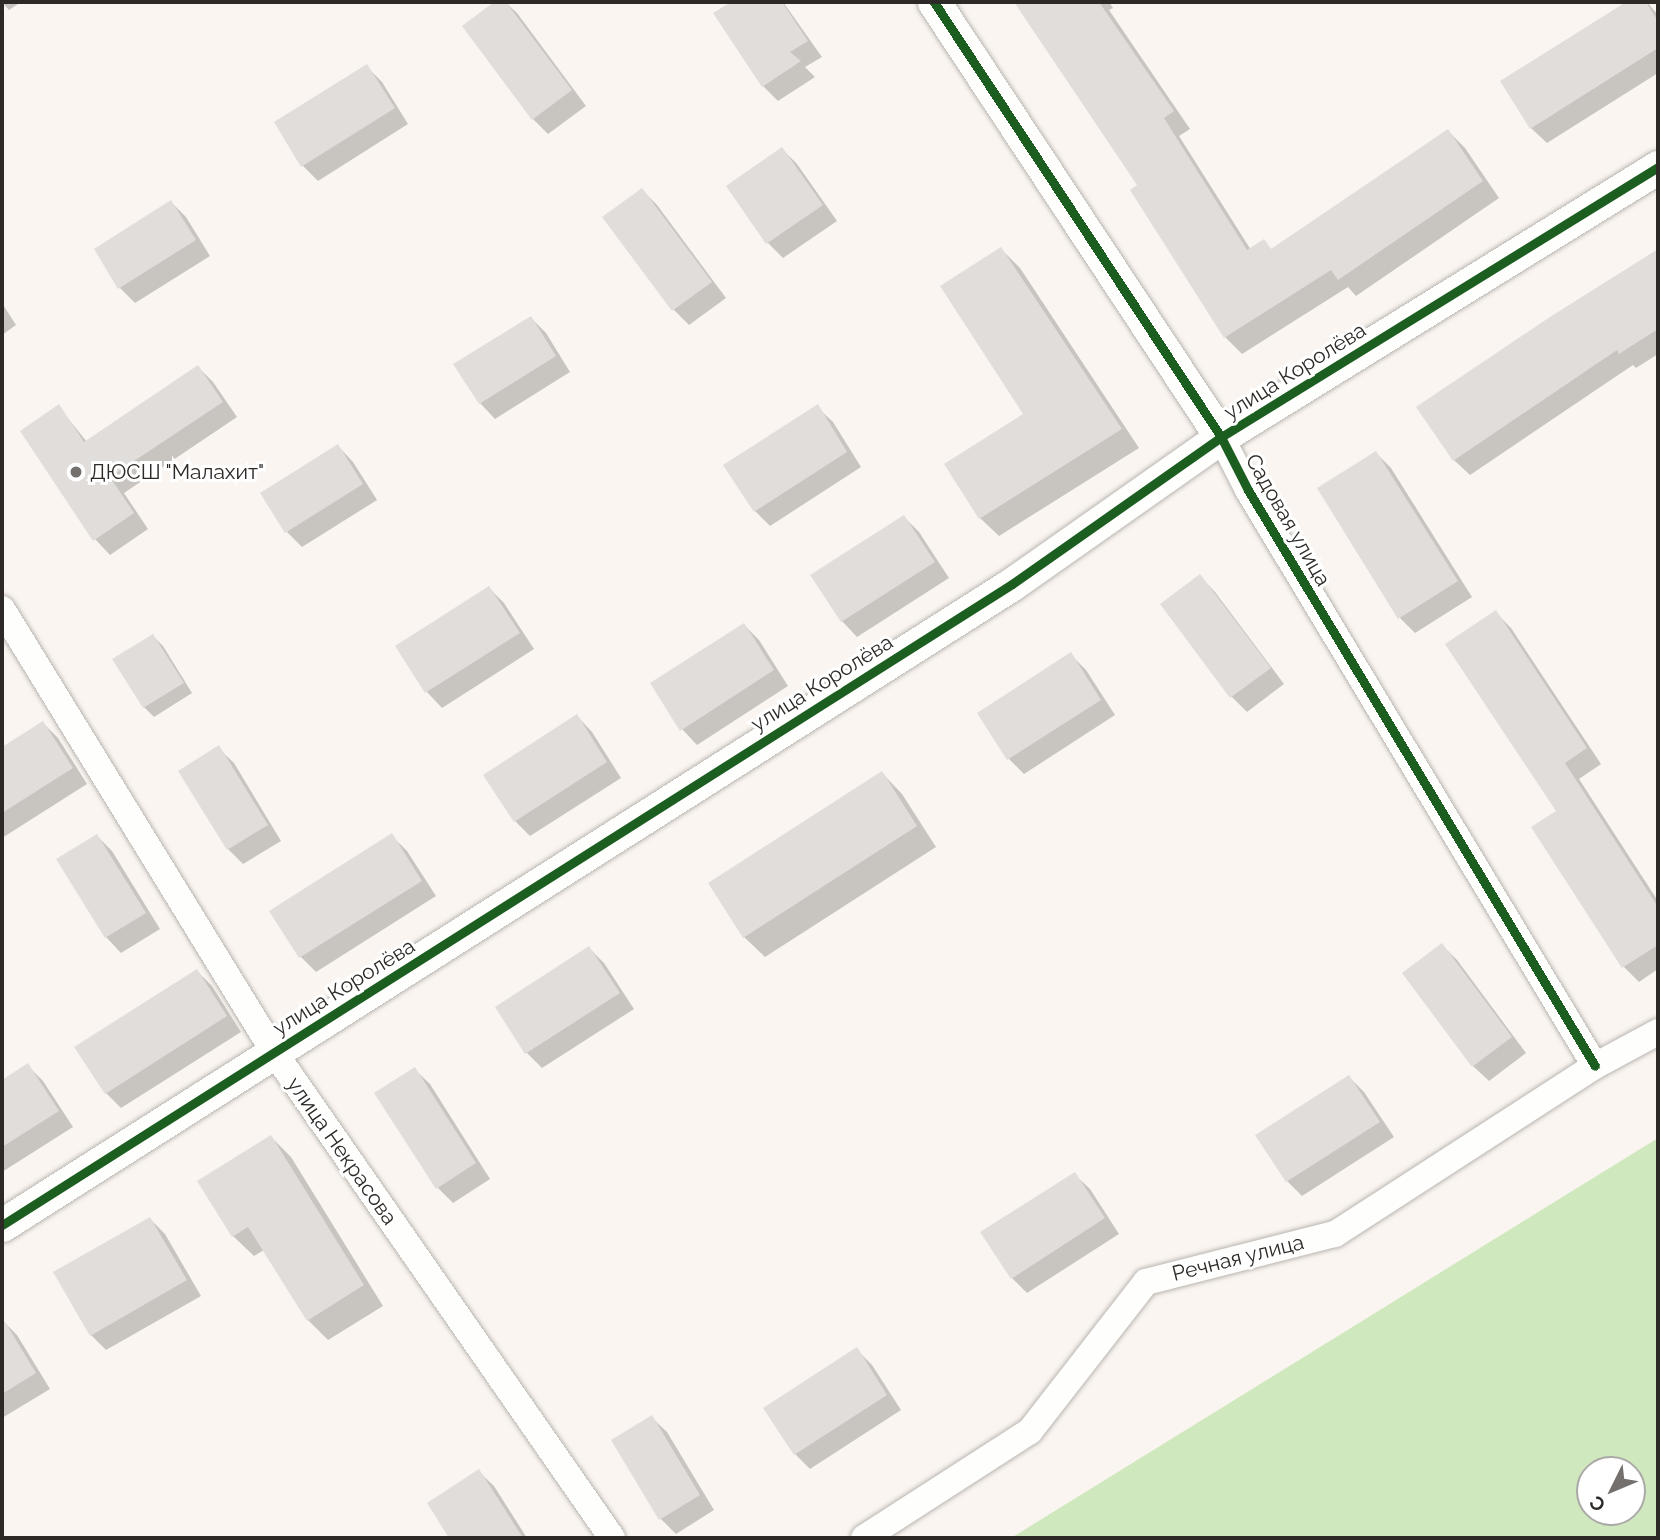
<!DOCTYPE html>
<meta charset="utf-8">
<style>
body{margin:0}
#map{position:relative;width:1660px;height:1540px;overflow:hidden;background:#faf5f0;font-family:Raleway,sans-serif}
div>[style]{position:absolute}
.green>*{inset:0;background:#d0e8be}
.shadow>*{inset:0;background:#0003}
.building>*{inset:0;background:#e0dddb}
.roads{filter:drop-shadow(0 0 2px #b9b5b1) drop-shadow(0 0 2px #b9b5b1)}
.minor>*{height:26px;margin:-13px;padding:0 13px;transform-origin:13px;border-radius:13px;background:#fefefd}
.tertiary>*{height:33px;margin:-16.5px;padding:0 16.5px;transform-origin:16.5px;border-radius:16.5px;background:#fefefd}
.cycleway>*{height:9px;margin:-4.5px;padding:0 4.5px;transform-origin:4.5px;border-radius:4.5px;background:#1b5e20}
.dots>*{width:19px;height:19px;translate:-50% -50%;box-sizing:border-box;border:4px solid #fff;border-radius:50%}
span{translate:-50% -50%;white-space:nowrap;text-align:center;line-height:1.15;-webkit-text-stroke:6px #fff;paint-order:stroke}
.street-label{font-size:21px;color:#2c2926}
.poi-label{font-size:21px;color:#2c2926}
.left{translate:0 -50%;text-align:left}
.frame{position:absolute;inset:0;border:4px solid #2c2926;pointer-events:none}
.north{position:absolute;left:1576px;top:1456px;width:70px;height:70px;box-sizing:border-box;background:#fff;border:2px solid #aba9a8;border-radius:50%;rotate:227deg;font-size:19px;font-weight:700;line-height:28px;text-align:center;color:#2c2926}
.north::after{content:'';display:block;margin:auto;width:24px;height:32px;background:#74706d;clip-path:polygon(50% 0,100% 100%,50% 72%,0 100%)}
</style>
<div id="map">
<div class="green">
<div style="clip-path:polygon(evenodd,1658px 1138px,1658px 1538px,1011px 1538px,1658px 1138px,1590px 1470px,1632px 1470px,1632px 1512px,1590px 1512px,1590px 1470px)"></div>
</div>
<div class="shadow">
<div style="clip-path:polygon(2px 2px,21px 2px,9px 10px)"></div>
<div style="clip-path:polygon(496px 2px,505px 2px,517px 13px,586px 106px,548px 134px,533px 119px,464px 26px)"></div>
<div style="clip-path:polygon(734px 2px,783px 2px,822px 57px,805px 67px,815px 77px,778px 101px,763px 86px,716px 14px)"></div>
<div style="clip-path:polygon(1016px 2px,1109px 2px,1113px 8px,1109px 10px,1190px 129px,1179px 136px,1251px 250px,1264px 242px,1272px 250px,1448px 131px,1465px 148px,1499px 198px,1356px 296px,1348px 287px,1242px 354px,1225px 337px,1140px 186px)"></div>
<div style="clip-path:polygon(1629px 2px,1647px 2px,1658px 15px,1658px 73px,1547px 143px,1531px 128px,1502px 82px)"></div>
<div style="clip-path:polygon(366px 66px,382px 82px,408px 124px,318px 181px,303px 166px)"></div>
<div style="clip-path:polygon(782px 149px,797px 164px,837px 221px,783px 258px,768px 243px,728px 186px)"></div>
<div style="clip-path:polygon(642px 190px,657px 205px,726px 298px,689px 325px,674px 310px,605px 218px)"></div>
<div style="clip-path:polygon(171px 202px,186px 217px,210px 256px,135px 303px,120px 288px)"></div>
<div style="clip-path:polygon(1001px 249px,1020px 268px,1139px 448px,999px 536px,980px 518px,1025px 415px)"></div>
<div style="clip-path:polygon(1658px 252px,1658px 354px,1636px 368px,1633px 365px,1470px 475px,1454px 460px,1419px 407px)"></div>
<div style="clip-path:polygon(2px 303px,16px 325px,2px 335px)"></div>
<div style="clip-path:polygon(531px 318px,546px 333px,570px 372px,495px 419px,480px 403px)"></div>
<div style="clip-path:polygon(198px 367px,213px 382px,237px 417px,124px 493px,148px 529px,110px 555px,95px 539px,58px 406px,87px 442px)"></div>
<div style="clip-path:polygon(817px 407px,833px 422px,861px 467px,770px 526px,755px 511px)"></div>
<div style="clip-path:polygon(338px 446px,353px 462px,377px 500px,302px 547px,287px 532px)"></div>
<div style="clip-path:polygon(1376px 453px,1391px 468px,1472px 597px,1415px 633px,1400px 618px)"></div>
<div style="clip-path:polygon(904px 517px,919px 532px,949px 578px,857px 637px,842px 621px)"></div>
<div style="clip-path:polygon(1200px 576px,1215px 592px,1284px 684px,1247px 712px,1232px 697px,1163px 604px)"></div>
<div style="clip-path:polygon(489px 588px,504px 603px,534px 649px,442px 708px,427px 692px,398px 647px)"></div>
<div style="clip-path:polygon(1496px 613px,1511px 628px,1601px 764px,1579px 779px,1658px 901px,1658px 969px,1639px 982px,1624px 967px,1558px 812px)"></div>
<div style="clip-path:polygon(744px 625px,759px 640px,788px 686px,697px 745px,682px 729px)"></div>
<div style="clip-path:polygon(153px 636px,163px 646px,192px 693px,154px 717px,144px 707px)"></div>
<div style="clip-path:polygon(1071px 655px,1086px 670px,1115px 715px,1024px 774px,1009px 759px,979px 714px)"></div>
<div style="clip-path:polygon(577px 716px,592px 732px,621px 778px,530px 836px,515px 821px)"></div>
<div style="clip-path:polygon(43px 723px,58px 738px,87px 784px,2px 838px,2px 749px)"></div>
<div style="clip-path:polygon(218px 748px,234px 763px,281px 841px,243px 864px,228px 849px)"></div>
<div style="clip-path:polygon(882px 773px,902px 794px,936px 847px,765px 957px,744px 937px)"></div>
<div style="clip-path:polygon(391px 835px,407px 851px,436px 896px,316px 972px,301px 957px,271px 911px)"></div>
<div style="clip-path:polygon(97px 836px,112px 851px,160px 929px,121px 953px,106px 937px,58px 859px)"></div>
<div style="clip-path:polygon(1442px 945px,1457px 960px,1526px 1053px,1489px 1081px,1473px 1066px)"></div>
<div style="clip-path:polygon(589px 948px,604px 963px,634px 1009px,542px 1068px,527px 1053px,498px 1007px)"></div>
<div style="clip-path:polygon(197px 971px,212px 986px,241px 1032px,121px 1108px,106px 1093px)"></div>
<div style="clip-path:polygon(28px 1066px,43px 1081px,73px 1127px,2px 1172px,2px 1083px)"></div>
<div style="clip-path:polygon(414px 1069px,430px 1084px,490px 1179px,453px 1203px,438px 1188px)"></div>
<div style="clip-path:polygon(1349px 1077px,1364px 1092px,1394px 1137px,1302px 1196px,1287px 1181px)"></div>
<div style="clip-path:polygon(271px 1137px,291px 1157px,383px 1306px,328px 1340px,308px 1320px,264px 1250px,254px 1256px,233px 1236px)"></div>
<div style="clip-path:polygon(1074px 1174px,1090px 1189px,1119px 1234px,1027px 1293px,1012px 1278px)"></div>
<div style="clip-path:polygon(150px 1219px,165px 1234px,201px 1296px,106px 1350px,91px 1335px)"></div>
<div style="clip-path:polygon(2px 1320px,17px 1335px,50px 1389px,2px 1418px)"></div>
<div style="clip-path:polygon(857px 1350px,872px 1365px,901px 1410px,810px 1469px,795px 1454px)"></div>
<div style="clip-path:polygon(651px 1417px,667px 1432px,714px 1510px,676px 1534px,661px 1519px)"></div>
<div style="clip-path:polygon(478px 1471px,494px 1486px,527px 1538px,451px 1538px,429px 1503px)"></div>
</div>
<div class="building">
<div style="clip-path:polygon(494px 2px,506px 2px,572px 90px,532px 120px,462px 26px)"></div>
<div style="clip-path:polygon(731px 2px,782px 2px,808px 41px,790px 52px,801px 61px,762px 87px,713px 13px)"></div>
<div style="clip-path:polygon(1014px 2px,1099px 2px,1174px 111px,1164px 118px,1247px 250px,1264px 239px,1271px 249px,1448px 129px,1483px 181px,1338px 280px,1331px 270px,1224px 338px,1130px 190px,1137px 185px)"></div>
<div style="clip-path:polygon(1626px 2px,1646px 2px,1658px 21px,1658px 48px,1530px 129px,1500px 81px)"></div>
<div style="clip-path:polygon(367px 64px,395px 108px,301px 167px,274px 122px)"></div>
<div style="clip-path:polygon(782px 147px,823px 205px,766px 244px,726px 186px)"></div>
<div style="clip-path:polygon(642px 188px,712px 282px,672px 311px,602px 217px)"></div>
<div style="clip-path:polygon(171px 200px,196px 240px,118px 289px,94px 249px)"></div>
<div style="clip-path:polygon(1001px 247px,1122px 429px,979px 519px,944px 464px,1023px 414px,940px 286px)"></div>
<div style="clip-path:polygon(1658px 249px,1658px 329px,1619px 354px,1617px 350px,1453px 461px,1416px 407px,1550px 317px)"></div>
<div style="clip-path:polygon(531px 316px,556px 356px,479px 404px,453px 364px)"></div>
<div style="clip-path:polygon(198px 365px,223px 402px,110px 477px,134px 513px,93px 541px,20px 431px,59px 404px,84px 442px)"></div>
<div style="clip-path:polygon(818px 404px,847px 452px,754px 512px,723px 465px)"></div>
<div style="clip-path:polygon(338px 444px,363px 484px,285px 533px,260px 493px)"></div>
<div style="clip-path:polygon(1376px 451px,1458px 581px,1398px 619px,1317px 488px)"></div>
<div style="clip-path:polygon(904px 515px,935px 562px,841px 622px,810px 575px)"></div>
<div style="clip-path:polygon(1200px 574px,1271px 668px,1230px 698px,1160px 604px)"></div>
<div style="clip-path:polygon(489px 586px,520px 633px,425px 693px,395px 646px)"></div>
<div style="clip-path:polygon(1496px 610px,1587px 748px,1565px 763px,1658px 907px,1658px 945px,1622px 968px,1531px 827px,1556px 811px,1445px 644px)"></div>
<div style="clip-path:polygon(744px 623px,774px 670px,680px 731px,650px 683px)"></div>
<div style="clip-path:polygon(153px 634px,184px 683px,143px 708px,112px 659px)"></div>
<div style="clip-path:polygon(1071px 652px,1101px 700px,1007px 760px,977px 713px)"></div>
<div style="clip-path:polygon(577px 714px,607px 762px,514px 822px,483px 775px)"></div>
<div style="clip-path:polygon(43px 721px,73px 768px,2px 813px,2px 747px)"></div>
<div style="clip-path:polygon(219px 745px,268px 825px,227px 850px,178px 771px)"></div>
<div style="clip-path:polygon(882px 771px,917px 826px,743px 938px,708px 883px)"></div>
<div style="clip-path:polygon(392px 833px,422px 881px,299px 958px,269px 911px)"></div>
<div style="clip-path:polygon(97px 834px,146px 913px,105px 938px,56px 859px)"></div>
<div style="clip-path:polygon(1442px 943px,1512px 1037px,1472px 1067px,1402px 973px)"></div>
<div style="clip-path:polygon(589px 946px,620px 993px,525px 1054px,495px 1007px)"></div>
<div style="clip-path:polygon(197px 969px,227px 1016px,105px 1094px,74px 1047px)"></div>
<div style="clip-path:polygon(28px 1063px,59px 1111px,2px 1147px,2px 1080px)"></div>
<div style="clip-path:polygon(415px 1067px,476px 1163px,436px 1189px,374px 1093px)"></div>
<div style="clip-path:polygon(1349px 1075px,1380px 1122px,1286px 1182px,1255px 1135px)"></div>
<div style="clip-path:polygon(271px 1135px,364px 1285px,307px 1321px,248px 1227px,232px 1237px,197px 1181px)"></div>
<div style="clip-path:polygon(1075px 1172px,1105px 1218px,1011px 1279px,980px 1232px)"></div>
<div style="clip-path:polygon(150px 1217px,187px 1280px,90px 1336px,53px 1272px)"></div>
<div style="clip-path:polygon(2px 1317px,36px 1373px,2px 1394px)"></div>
<div style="clip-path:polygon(857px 1347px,887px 1395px,794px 1455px,763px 1408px)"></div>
<div style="clip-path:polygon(652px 1415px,700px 1495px,659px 1520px,611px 1440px)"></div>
<div style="clip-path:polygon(479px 1469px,523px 1538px,449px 1538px,427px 1503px)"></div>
</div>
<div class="roads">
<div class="minor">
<div style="left:1221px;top:437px;width:59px;rotate:63deg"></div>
<div style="left:1248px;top:490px;width:672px;rotate:58.93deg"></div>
<div style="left:2px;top:609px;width:520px;rotate:58.45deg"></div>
<div style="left:274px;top:1052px;width:592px;rotate:55.18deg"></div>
<div style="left:864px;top:1538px;width:197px;rotate:-32.8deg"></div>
<div style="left:1030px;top:1431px;width:189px;rotate:-52.1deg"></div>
<div style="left:1146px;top:1282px;width:195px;rotate:-14.3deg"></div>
<div style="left:1335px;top:1234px;width:310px;rotate:-32.9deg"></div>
<div style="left:1595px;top:1066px;width:72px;rotate:-28.4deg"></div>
</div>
<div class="tertiary">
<div style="left:934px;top:2px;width:521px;rotate:56.58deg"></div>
<div style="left:2px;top:1225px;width:1196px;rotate:-32.4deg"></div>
<div style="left:1012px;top:584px;width:256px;rotate:-35.1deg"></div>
<div style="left:1221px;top:437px;width:514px;rotate:-31.71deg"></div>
</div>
</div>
<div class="cycleway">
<div style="left:934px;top:2px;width:521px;rotate:56.58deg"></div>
<div style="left:1221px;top:437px;width:59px;rotate:63deg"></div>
<div style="left:1248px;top:490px;width:672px;rotate:58.93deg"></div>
<div style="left:2px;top:1225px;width:1196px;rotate:-32.4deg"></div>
<div style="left:1012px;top:584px;width:256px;rotate:-35.1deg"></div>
<div style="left:1221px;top:437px;width:514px;rotate:-31.71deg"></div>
</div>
<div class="dots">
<div style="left:76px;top:472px;background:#74706d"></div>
</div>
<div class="street-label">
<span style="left:1295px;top:371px;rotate:-32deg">улица Королёва</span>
<span style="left:1288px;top:520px;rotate:60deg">Садовая улица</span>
<span style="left:822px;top:683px;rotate:-32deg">улица Королёва</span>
<span style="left:344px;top:987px;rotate:-32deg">улица Королёва</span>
<span style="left:342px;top:1151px;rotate:55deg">улица Некрасова</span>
<span style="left:1238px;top:1258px;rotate:-14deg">Речная улица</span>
</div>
<div class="poi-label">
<span class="left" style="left:90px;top:472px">ДЮСШ "Малахит"</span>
</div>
<div class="frame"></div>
<div class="north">С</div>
</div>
